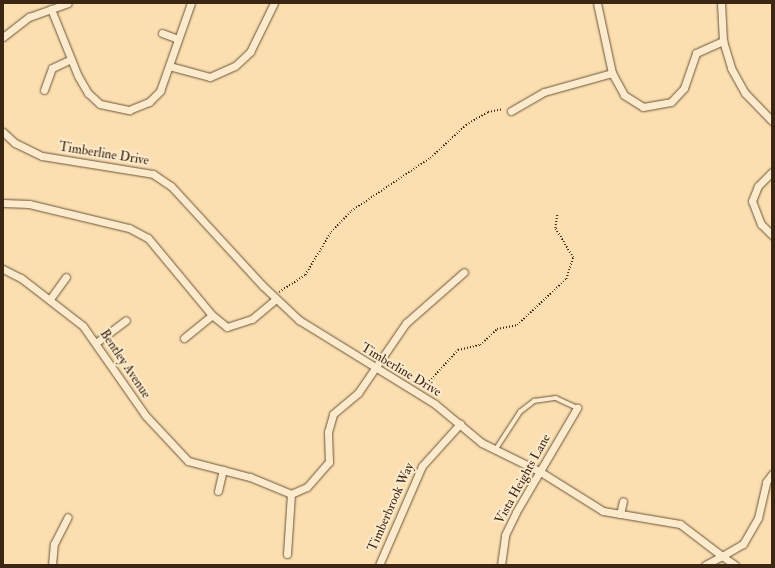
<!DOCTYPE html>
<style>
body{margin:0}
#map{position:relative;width:775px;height:568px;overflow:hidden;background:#fbdfb0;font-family:"IM FELL Double Pica",serif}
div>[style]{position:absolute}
.path>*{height:1.5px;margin-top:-0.75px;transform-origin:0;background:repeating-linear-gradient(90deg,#3b2614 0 1px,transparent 0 3px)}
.roads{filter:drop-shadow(0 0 1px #6b543b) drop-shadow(0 0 1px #6b543b)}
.lane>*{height:3.5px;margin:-1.75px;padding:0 1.75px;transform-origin:1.75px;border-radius:1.75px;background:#fceacc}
.street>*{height:7px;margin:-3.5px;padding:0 3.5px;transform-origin:3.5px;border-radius:3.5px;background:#fceacc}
span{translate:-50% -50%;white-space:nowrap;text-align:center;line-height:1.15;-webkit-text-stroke:4px #fceacc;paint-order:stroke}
.street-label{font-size:13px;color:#3b2614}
.frame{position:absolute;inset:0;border:4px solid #3b2614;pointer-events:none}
</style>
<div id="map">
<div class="path">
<div style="left:279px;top:292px;width:31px;rotate:-33deg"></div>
<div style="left:305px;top:275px;width:50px;rotate:-58.8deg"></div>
<div style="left:331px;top:232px;width:29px;rotate:-46deg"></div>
<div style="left:351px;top:211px;width:95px;rotate:-33.9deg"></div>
<div style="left:430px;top:158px;width:49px;rotate:-42.5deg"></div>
<div style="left:466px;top:125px;width:26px;rotate:-31deg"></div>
<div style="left:488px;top:112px;width:15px;rotate:-11deg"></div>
<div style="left:423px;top:388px;width:52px;rotate:-47.4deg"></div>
<div style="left:458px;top:350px;width:23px;rotate:-13deg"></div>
<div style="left:480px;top:345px;width:23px;rotate:-43deg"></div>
<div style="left:497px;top:329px;width:20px;rotate:-11deg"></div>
<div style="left:517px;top:325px;width:67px;rotate:-43.2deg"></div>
<div style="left:566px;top:279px;width:22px;rotate:-72deg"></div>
<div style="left:573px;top:258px;width:35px;rotate:-121deg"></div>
<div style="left:555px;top:228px;width:13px;rotate:-81deg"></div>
</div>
<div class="roads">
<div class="lane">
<div style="left:496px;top:449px;width:44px;rotate:-57deg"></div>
<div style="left:520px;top:412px;width:18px;rotate:-38deg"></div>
<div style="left:534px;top:401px;width:22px;rotate:-8deg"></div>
<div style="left:556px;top:398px;width:23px;rotate:25deg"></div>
</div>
<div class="street">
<div style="left:597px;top:3px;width:72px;rotate:77.9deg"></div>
<div style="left:612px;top:73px;width:25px;rotate:61deg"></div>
<div style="left:624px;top:95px;width:22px;rotate:32deg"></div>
<div style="left:643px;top:107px;width:28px;rotate:-10deg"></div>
<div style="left:671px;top:102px;width:19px;rotate:-47deg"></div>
<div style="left:684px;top:88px;width:37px;rotate:-71deg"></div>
<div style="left:696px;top:53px;width:30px;rotate:-24deg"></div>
<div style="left:721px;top:3px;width:38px;rotate:87deg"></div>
<div style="left:723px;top:41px;width:28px;rotate:73deg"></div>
<div style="left:731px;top:68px;width:29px;rotate:61deg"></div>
<div style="left:745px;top:93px;width:39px;rotate:46deg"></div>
<div style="left:51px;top:9px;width:72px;rotate:68.1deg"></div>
<div style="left:78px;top:76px;width:20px;rotate:60deg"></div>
<div style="left:88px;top:93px;width:16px;rotate:43deg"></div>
<div style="left:100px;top:104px;width:30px;rotate:12deg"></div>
<div style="left:129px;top:110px;width:22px;rotate:-22deg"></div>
<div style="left:149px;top:102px;width:16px;rotate:-45deg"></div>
<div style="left:160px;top:91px;width:93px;rotate:-70.6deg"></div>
<div style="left:162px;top:33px;width:17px;rotate:21deg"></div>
<div style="left:3px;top:37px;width:33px;rotate:-38deg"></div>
<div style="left:29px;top:17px;width:41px;rotate:-19.7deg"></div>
<div style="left:169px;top:66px;width:42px;rotate:15deg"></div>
<div style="left:210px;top:77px;width:27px;rotate:-24deg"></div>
<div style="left:235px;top:66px;width:21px;rotate:-43deg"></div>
<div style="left:250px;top:52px;width:55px;rotate:-63.9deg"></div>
<div style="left:44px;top:90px;width:23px;rotate:-70deg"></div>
<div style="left:52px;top:68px;width:21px;rotate:-25deg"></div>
<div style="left:511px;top:111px;width:38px;rotate:-30deg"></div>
<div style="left:544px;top:92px;width:71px;rotate:-15.6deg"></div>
<div style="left:3px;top:132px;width:16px;rotate:43deg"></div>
<div style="left:15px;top:143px;width:30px;rotate:26deg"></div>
<div style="left:42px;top:156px;width:112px;rotate:9.2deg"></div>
<div style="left:153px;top:174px;width:22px;rotate:34deg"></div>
<div style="left:171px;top:186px;width:136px;rotate:47.4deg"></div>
<div style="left:263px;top:286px;width:50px;rotate:43.4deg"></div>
<div style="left:299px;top:320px;width:160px;rotate:31.7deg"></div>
<div style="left:435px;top:404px;width:61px;rotate:39.7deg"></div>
<div style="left:482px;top:443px;width:64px;rotate:26.2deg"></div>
<div style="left:539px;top:471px;width:75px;rotate:32deg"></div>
<div style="left:603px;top:511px;width:78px;rotate:9.6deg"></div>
<div style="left:680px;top:524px;width:53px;rotate:37.3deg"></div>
<div style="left:722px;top:556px;width:24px;rotate:-30deg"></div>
<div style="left:743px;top:544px;width:30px;rotate:-60deg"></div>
<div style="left:758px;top:518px;width:37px;rotate:-77deg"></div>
<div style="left:766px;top:482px;width:10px;rotate:-53deg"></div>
<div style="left:772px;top:172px;width:20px;rotate:135deg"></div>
<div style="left:758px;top:186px;width:16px;rotate:112deg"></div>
<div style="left:752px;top:201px;width:25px;rotate:69deg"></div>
<div style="left:761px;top:224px;width:16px;rotate:45deg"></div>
<div style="left:3px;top:203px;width:26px;rotate:2deg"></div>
<div style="left:29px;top:204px;width:103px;rotate:13.5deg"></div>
<div style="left:129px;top:228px;width:21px;rotate:28deg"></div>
<div style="left:148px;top:238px;width:100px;rotate:50.3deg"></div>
<div style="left:212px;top:315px;width:19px;rotate:39deg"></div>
<div style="left:227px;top:327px;width:26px;rotate:-18deg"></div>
<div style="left:252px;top:319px;width:31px;rotate:-40deg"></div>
<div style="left:3px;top:269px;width:20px;rotate:27deg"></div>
<div style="left:21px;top:278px;width:78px;rotate:37.7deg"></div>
<div style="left:83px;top:326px;width:108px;rotate:55.1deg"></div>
<div style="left:145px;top:415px;width:63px;rotate:46.9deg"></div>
<div style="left:188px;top:461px;width:64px;rotate:14.5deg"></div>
<div style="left:250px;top:477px;width:44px;rotate:22.5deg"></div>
<div style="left:291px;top:494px;width:17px;rotate:-24deg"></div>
<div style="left:307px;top:487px;width:33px;rotate:-49deg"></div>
<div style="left:329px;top:462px;width:30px;rotate:-92deg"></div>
<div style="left:328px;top:432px;width:19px;rotate:-74deg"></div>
<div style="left:333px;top:414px;width:33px;rotate:-40deg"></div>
<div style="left:358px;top:393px;width:85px;rotate:-55.6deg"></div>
<div style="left:406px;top:323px;width:77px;rotate:-41.3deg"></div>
<div style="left:50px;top:299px;width:27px;rotate:-54deg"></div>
<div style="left:184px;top:338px;width:36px;rotate:-39deg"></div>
<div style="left:97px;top:342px;width:36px;rotate:-37deg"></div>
<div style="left:218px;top:491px;width:22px;rotate:-77deg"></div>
<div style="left:620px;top:514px;width:13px;rotate:-77deg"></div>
<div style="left:287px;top:554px;width:60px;rotate:-86.2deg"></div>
<div style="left:52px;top:565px;width:21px;rotate:-85deg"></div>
<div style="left:54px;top:544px;width:30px;rotate:-63deg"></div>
<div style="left:379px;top:565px;width:108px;rotate:-66.5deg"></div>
<div style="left:422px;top:466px;width:57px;rotate:-47.9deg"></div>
<div style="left:501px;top:565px;width:30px;rotate:-82deg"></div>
<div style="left:505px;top:535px;width:25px;rotate:-64deg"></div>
<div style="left:516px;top:512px;width:121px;rotate:-59.6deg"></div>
<div style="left:705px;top:565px;width:19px;rotate:-28deg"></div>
<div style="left:722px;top:556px;width:16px;rotate:35deg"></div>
</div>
</div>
<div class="street-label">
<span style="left:104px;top:154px;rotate:9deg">Timberline Drive</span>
<span style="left:125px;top:364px;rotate:56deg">Bentley Avenue</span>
<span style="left:401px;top:370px;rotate:31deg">Timberline Drive</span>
<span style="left:523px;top:479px;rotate:-61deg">Vista Heights Lane</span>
<span style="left:391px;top:507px;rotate:-66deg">Timberbrook Way</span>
</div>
<div class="frame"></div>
</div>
